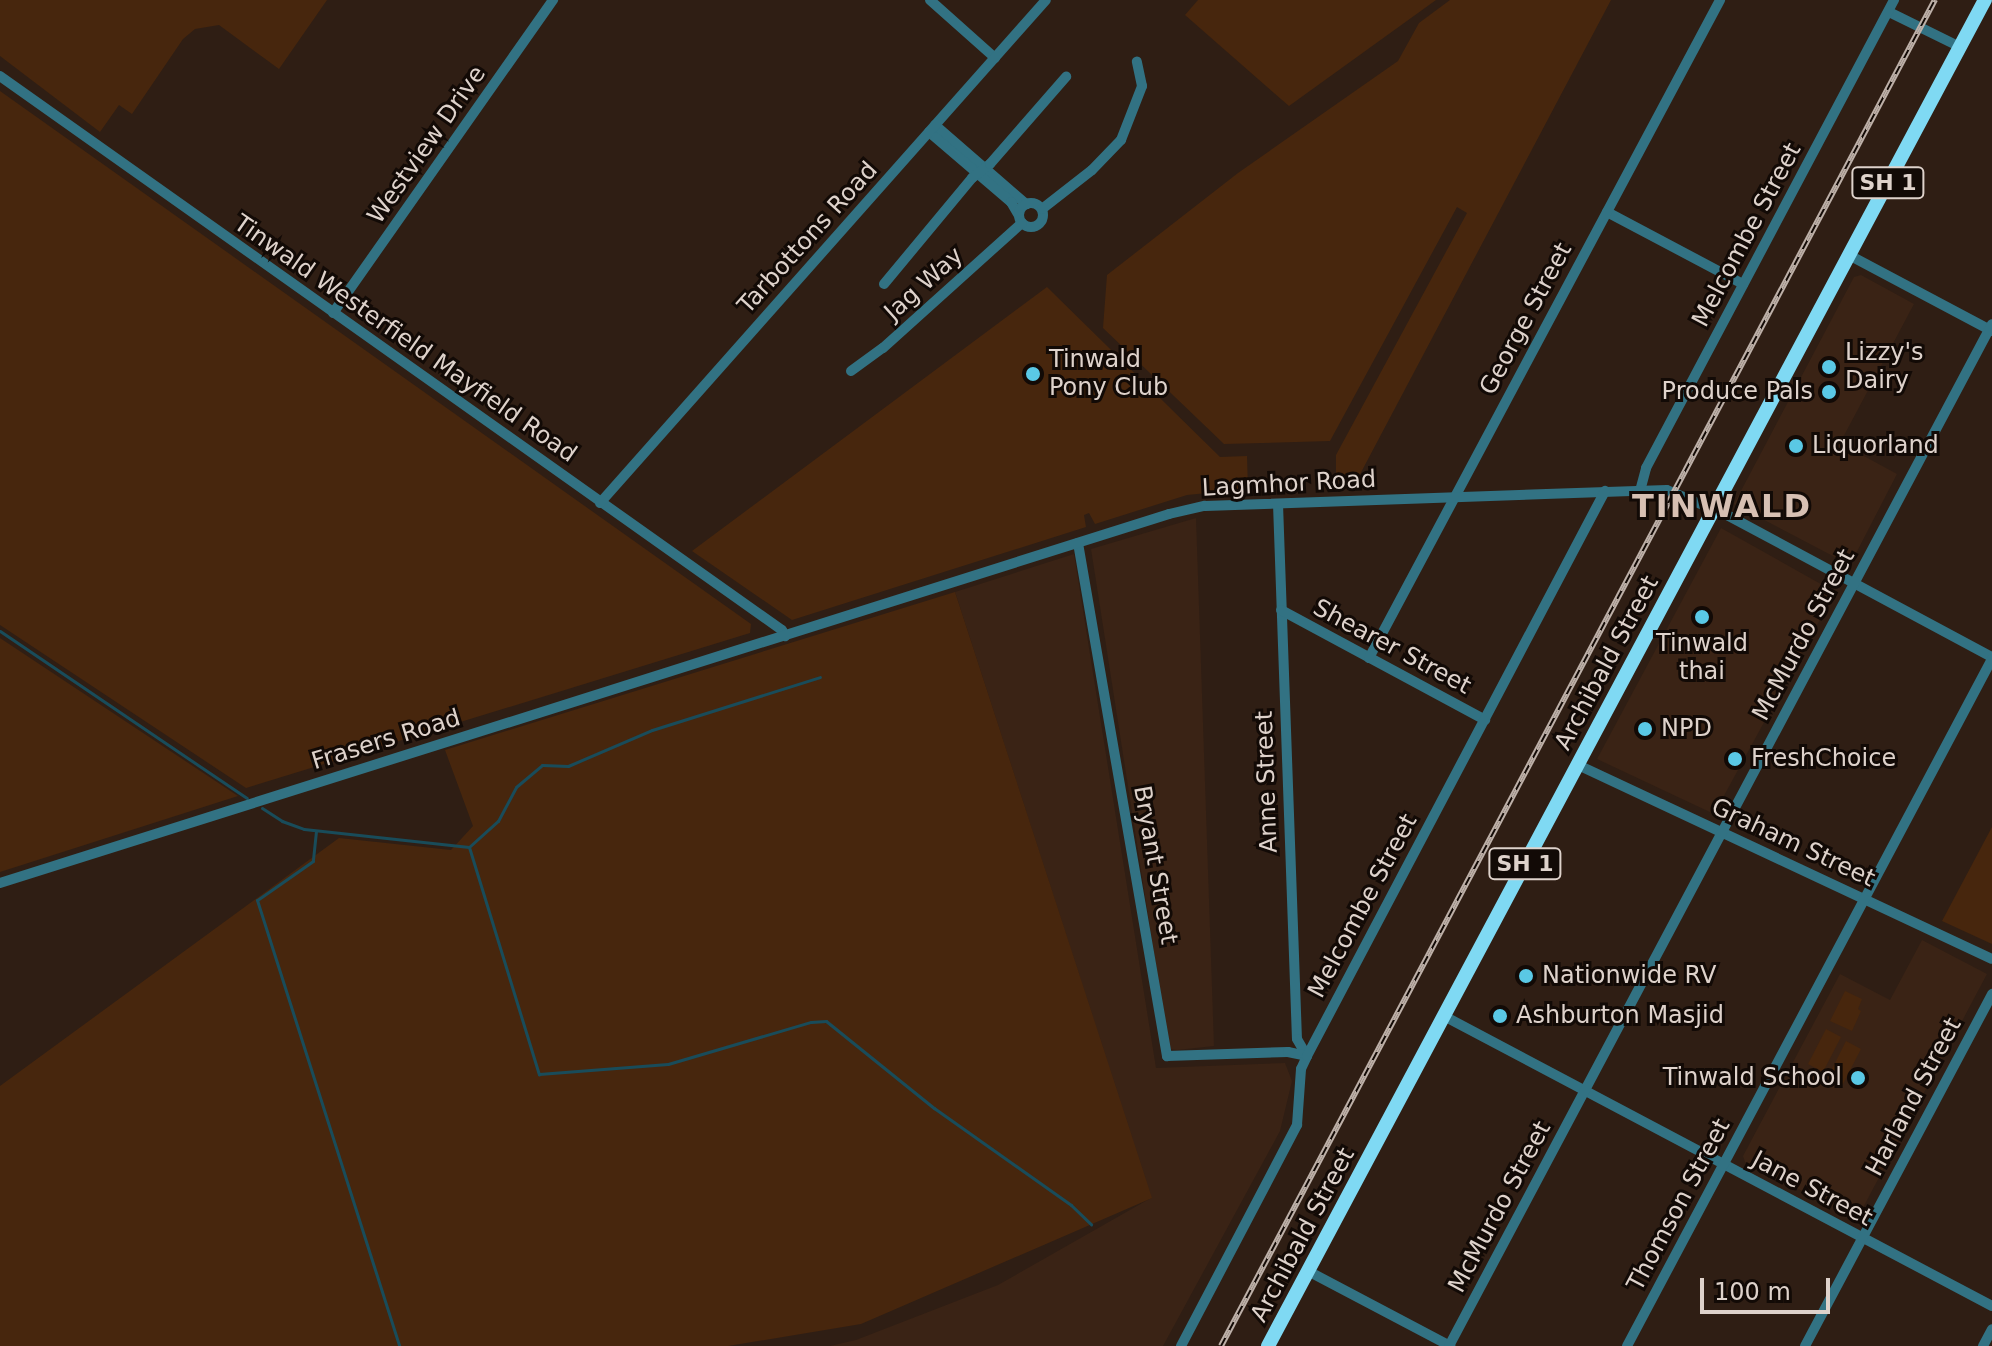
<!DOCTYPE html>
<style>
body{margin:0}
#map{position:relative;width:1992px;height:1346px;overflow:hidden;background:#2f1e14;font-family:"DejaVu Sans",sans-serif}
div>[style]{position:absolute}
.built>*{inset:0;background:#3a2315}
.green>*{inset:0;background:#47260d}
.stream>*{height:3px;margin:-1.5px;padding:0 1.5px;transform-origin:1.5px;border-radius:1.5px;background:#194c5a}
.minor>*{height:10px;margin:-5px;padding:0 5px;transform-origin:5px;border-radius:5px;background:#327283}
.minor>.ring{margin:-5px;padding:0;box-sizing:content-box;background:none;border:10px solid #327283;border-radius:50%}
.highway>*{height:14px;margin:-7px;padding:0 7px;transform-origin:7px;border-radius:7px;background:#7fd9f3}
.rail>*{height:6px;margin-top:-3px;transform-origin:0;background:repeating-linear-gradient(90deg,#120a06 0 9px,#bdb0a8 0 18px);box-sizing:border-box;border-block:2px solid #bdb0a8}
.dots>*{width:22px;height:22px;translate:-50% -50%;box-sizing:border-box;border:4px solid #120a06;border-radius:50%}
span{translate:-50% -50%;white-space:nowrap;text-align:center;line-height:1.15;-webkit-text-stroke:6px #120a06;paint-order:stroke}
.shield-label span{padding:2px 6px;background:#120a06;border:2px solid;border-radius:6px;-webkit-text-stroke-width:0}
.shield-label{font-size:22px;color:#ded2cb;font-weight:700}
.street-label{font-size:24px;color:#ded2cb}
.poi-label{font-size:24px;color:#ded2cb}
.left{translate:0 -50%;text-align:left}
.right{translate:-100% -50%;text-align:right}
.district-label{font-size:32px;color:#d7c0b3;font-weight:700;letter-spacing:2px}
.scale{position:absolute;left:1700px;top:1278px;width:130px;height:36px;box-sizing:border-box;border:4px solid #ded2cb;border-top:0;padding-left:10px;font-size:24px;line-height:28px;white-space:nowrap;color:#ded2cb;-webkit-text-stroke:6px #120a06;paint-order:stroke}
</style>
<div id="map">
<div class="built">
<div style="clip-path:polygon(1861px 275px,1914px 304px,1840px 443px,1897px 474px,1850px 565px,1734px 504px,1854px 277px)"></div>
<div style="clip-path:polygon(1196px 518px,1214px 1046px,1177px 1050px,1169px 1049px,1091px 549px)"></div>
<div style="clip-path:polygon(1721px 528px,1835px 592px,1714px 814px,1597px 759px)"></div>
<div style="clip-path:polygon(1074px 554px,1156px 1068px,1285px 1063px,1292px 1081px,1280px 1131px,1163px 1346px,830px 1346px,856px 1340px,998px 1285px,1151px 1198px,955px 592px)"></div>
<div style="clip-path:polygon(1922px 940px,1987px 974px,1857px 1219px,1745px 1162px,1743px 1156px,1840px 974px,1890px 1000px)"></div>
</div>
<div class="green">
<div style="clip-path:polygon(0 0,327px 0,279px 69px,219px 25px,195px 29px,183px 39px,132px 114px,119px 105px,100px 132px,0 56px)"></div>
<div style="clip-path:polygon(1198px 0,1436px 0,1289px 106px,1185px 15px)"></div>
<div style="clip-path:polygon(1450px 0,1611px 0,1357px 480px,1336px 481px,1336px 455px,1467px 213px,1457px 207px,1330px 441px,1224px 444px,1103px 328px,1107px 275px,1238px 173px,1398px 61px,1419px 23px)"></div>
<div style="clip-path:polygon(0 91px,751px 624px,750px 633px,246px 788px,0 625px)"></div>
<div style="clip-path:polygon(1047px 287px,1220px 457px,1247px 456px,1248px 489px,1187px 495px,1095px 524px,1089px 513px,1084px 515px,1086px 527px,792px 620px,692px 551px)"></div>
<div style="clip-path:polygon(955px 592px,1152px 1198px,861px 1324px,728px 1346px,0 1346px,0 1086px,339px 838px,451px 850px,473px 826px,445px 750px)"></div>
<div style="clip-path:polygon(0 638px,238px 796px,0 872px)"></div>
<div style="clip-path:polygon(1992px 827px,1992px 944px,1942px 921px)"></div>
<div style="clip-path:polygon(1845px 991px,1862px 999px,1858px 1009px,1861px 1011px,1852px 1031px,1830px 1021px)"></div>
<div style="clip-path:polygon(1826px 1029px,1841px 1037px,1823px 1072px,1808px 1064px)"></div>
<div style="clip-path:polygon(1846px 1041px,1861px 1049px,1843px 1084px,1828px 1077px)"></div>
</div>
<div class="stream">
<div style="left:0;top:631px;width:298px;rotate:34.1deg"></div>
<div style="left:262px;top:808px;width:24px;rotate:33deg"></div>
<div style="left:282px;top:821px;width:23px;rotate:20deg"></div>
<div style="left:304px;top:829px;width:166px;rotate:6.2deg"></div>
<div style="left:469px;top:847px;width:238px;rotate:72.9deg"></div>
<div style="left:539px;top:1074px;width:129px;rotate:-4.4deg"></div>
<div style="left:668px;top:1064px;width:149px;rotate:-16.4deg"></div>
<div style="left:811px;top:1022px;width:15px;rotate:-4deg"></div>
<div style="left:826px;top:1021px;width:139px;rotate:38.9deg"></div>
<div style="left:934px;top:1108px;width:168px;rotate:35.3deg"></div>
<div style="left:1071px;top:1205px;width:28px;rotate:44deg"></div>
<div style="left:316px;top:831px;width:30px;rotate:96deg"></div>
<div style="left:313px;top:861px;width:68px;rotate:145.1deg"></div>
<div style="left:257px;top:900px;width:468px;rotate:72.3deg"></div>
<div style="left:469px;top:847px;width:39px;rotate:-42deg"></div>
<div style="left:498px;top:821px;width:38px;rotate:-62deg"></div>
<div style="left:516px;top:787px;width:34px;rotate:-40deg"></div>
<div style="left:542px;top:765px;width:26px;rotate:2deg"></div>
<div style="left:568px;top:766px;width:91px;rotate:-23.2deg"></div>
<div style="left:652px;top:730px;width:176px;rotate:-17.5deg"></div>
</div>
<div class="minor">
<div style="left:930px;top:0;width:87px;rotate:41.7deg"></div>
<div style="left:1889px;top:12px;width:79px;rotate:26.2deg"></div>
<div style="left:0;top:76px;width:958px;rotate:35.32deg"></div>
<div style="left:782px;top:630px;width:7px;rotate:63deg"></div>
<div style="left:935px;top:125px;width:121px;rotate:41deg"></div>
<div style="left:929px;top:132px;width:108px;rotate:40.5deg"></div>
<div style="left:1011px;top:202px;width:14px;rotate:60deg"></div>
<div class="ring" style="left:1019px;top:203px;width:14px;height:14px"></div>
<div style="left:1042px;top:209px;width:63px;rotate:-38deg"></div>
<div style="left:1092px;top:170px;width:42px;rotate:-46deg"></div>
<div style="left:1121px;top:140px;width:58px;rotate:-68.7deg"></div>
<div style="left:1142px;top:86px;width:25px;rotate:-102deg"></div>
<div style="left:1607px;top:212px;width:154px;rotate:27.9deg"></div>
<div style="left:1849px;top:255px;width:162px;rotate:28deg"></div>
<div style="left:884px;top:284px;width:138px;rotate:-50.3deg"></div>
<div style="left:972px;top:178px;width:23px;rotate:-38deg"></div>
<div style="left:990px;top:164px;width:116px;rotate:-48.9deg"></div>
<div style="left:333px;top:313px;width:383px;rotate:-54.9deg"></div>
<div style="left:851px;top:371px;width:39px;rotate:-36deg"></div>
<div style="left:883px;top:348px;width:187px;rotate:-42deg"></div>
<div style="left:1640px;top:491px;width:24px;rotate:-75deg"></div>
<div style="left:1646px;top:468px;width:530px;rotate:-62.08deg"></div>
<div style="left:600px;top:503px;width:672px;rotate:-48.44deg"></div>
<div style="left:1278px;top:504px;width:535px;rotate:87.97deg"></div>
<div style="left:1297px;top:1039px;width:20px;rotate:60deg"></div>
<div style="left:1078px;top:543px;width:521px;rotate:80.16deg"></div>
<div style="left:1167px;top:1056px;width:121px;rotate:-1.9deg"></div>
<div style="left:1288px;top:1052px;width:19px;rotate:12deg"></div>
<div style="left:1281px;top:610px;width:232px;rotate:28.3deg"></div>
<div style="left:1369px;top:658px;width:746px;rotate:-61.92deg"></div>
<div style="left:1578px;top:765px;width:457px;rotate:25.1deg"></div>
<div style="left:0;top:883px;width:1226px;rotate:-17.52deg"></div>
<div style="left:1169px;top:514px;width:37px;rotate:-13deg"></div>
<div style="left:1205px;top:506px;width:462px;rotate:-2deg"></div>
<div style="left:1667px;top:490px;width:65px;rotate:22.6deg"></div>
<div style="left:1727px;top:515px;width:301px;rotate:28.2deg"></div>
<div style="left:1444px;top:1016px;width:620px;rotate:27.89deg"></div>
<div style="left:1308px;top:1271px;width:161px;rotate:27.8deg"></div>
<div style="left:1181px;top:1346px;width:250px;rotate:-62.3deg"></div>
<div style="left:1297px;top:1125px;width:56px;rotate:-85.9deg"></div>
<div style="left:1301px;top:1069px;width:14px;rotate:-65deg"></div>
<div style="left:1307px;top:1056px;width:639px;rotate:-62.19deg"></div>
<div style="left:1449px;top:1346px;width:1157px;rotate:-62.02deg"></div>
<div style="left:1627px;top:1346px;width:778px;rotate:-62.02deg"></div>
<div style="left:1805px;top:1346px;width:399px;rotate:-62deg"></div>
<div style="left:1983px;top:1346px;width:19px;rotate:-62deg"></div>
</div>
<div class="highway">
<div style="left:1268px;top:1346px;width:1525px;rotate:-61.96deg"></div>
</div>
<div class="rail">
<div style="left:1221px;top:1346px;width:1524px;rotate:-62.06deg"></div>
</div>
<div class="dots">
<div style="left:1829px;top:367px;background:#5ac8e5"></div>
<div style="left:1033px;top:374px;background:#5ac8e5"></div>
<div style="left:1829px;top:392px;background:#5ac8e5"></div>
<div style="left:1796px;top:446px;background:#5ac8e5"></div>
<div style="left:1702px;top:617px;background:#5ac8e5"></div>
<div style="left:1645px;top:729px;background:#5ac8e5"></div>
<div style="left:1735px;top:759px;background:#5ac8e5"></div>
<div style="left:1526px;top:976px;background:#5ac8e5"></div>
<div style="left:1500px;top:1016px;background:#5ac8e5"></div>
<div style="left:1858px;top:1078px;background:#5ac8e5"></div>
</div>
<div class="shield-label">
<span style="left:1888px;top:183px">SH 1</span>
<span style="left:1525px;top:864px">SH 1</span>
</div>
<div class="street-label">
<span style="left:427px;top:145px;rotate:-55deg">Westview Drive</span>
<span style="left:1747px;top:235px;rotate:-62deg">Melcombe Street</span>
<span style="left:808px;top:238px;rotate:-48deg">Tarbottons Road</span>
<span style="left:924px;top:284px;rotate:-42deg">Jag Way</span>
<span style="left:1526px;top:319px;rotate:-62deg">George Street</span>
<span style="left:405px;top:339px;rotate:35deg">Tinwald Westerfield Mayfield Road</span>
<span style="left:1289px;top:484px;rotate:-3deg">Lagmhor Road</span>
<span style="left:1804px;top:635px;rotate:-62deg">McMurdo Street</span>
<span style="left:1392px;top:647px;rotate:28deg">Shearer Street</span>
<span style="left:1607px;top:663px;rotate:-62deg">Archibald Street</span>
<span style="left:386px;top:740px;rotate:-17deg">Frasers Road</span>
<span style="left:1267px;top:782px;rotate:-92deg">Anne Street</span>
<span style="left:1793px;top:843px;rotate:25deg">Graham Street</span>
<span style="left:1155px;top:865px;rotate:80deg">Bryant Street</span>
<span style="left:1363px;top:906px;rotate:-62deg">Melcombe Street</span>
<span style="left:1914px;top:1097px;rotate:-62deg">Harland Street</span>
<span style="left:1812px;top:1189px;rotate:28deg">Jane Street</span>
<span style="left:1679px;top:1205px;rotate:-62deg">Thomson Street</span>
<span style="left:1500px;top:1207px;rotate:-62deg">McMurdo Street</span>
<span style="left:1303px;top:1235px;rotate:-62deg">Archibald Street</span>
</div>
<div class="poi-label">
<span class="left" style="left:1845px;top:367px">Lizzy's<br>Dairy</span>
<span class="left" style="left:1049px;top:374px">Tinwald<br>Pony Club</span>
<span class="right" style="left:1813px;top:392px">Produce Pals</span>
<span class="left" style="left:1812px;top:446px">Liquorland</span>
<span style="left:1702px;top:658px">Tinwald<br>thai</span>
<span class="left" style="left:1661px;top:729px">NPD</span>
<span class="left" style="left:1751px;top:759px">FreshChoice</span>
<span class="left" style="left:1542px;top:976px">Nationwide RV</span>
<span class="left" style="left:1516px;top:1016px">Ashburton Masjid</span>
<span class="right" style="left:1842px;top:1078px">Tinwald School</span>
</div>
<div class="district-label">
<span style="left:1722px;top:506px">TINWALD</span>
</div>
<div class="scale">100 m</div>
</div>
